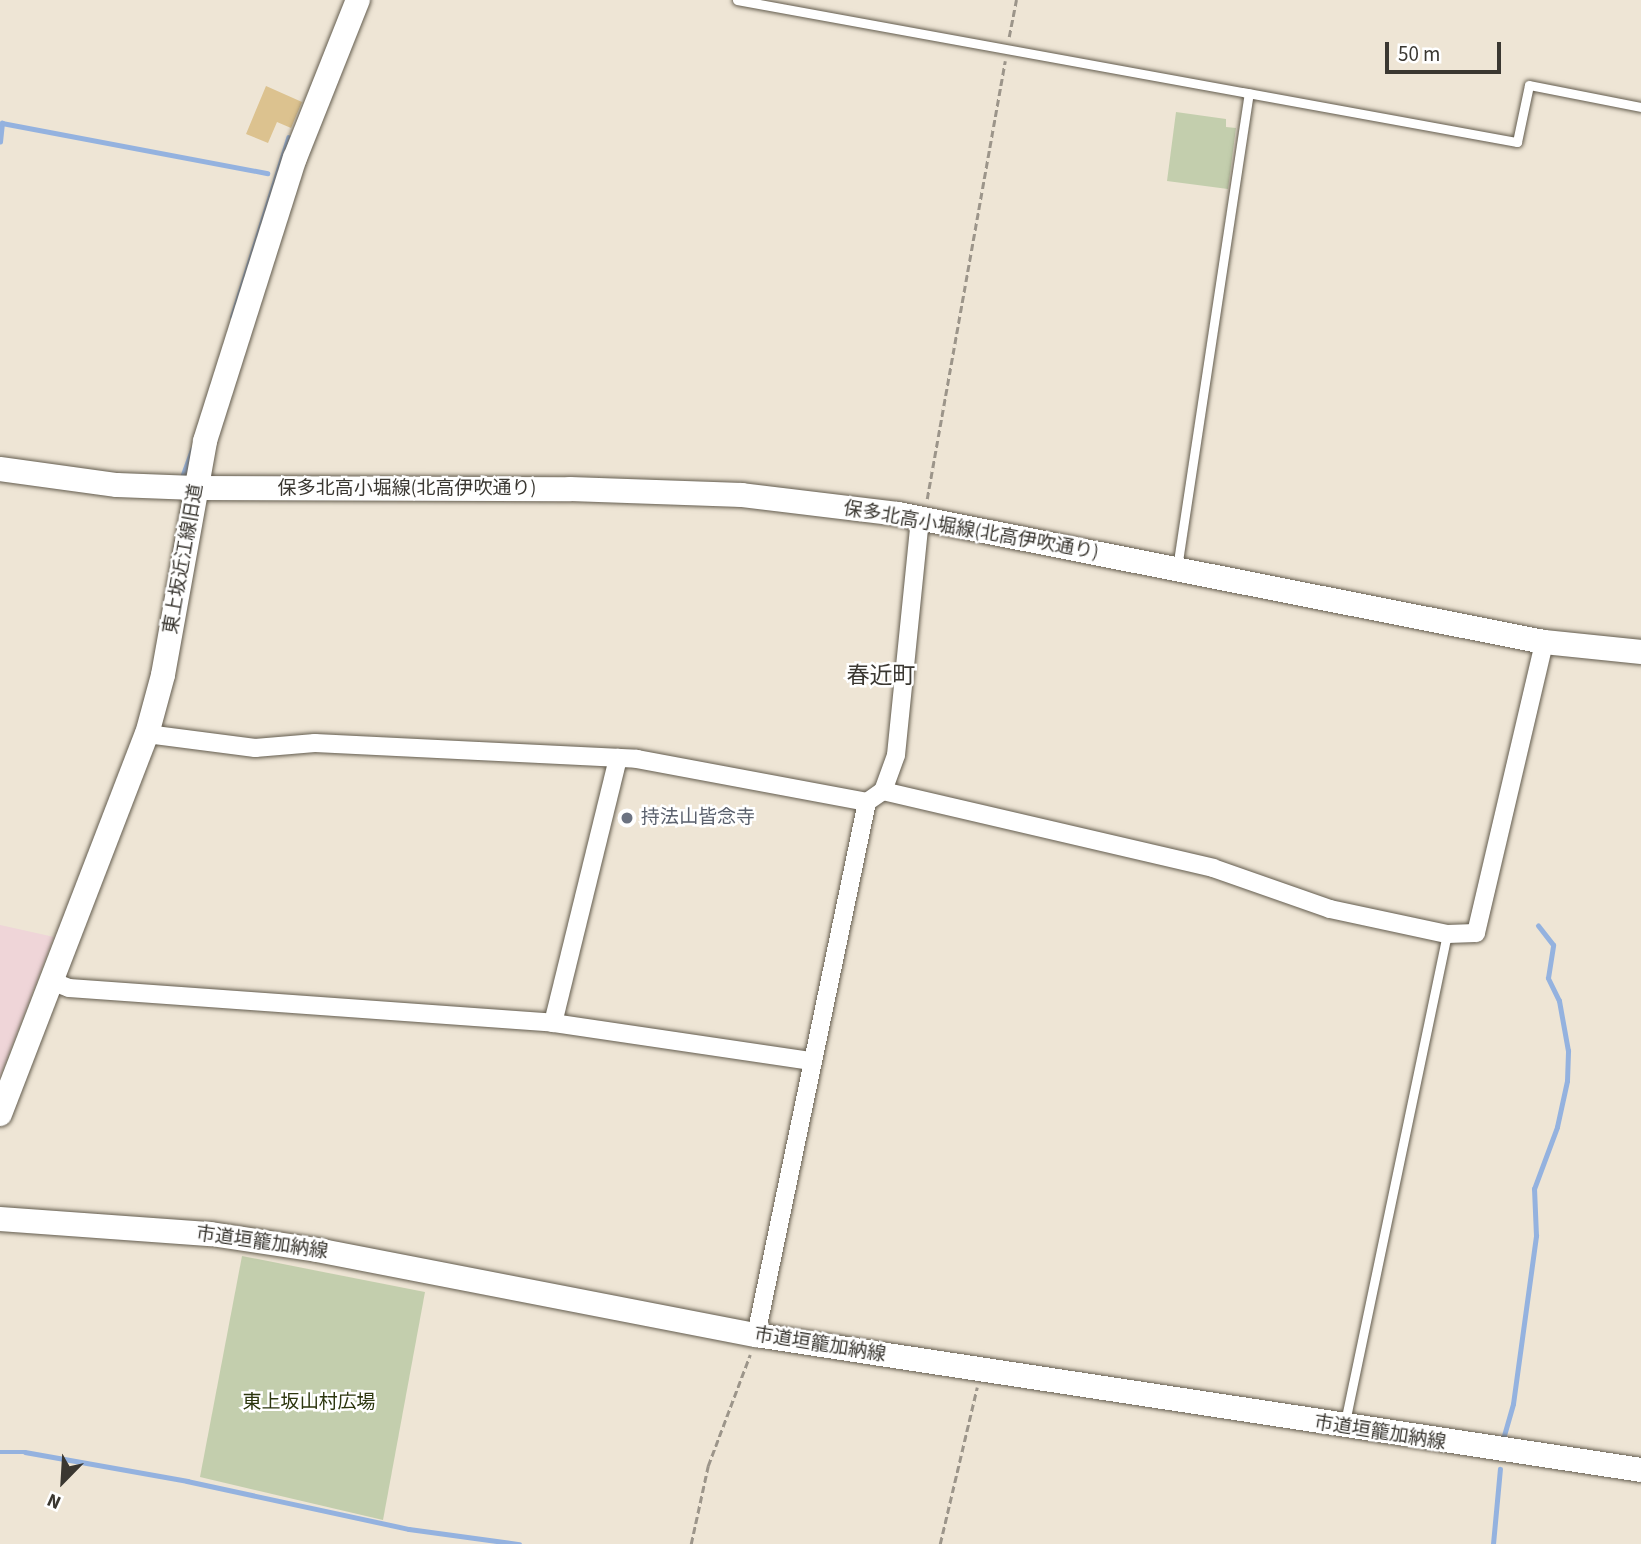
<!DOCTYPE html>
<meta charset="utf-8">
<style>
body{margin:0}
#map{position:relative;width:1641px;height:1544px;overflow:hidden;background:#eee5d5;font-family:"Source Sans 3","Noto Sans JP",sans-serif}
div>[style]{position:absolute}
.education>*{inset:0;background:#efd5d8}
.green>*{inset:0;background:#c3cead}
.stream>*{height:4.5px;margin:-2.25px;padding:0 2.25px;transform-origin:2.25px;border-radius:2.25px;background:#94b2df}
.building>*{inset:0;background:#dcc28f}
.path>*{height:2.5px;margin-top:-1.25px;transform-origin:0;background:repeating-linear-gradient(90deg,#9c958a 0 7px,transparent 0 10.5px)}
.roads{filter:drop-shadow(0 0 2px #635c4e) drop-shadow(0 0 2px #635c4e)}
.lane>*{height:9px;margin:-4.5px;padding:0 4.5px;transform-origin:4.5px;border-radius:4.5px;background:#fff}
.street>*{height:18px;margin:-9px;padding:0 9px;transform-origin:9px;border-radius:9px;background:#fff}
.secondary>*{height:24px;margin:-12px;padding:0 12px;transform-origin:12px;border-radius:12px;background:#fff}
.dots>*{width:19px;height:19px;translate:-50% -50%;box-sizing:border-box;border:4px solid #fff;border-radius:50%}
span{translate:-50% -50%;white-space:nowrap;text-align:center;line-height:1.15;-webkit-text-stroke:5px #fff;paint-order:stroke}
.street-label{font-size:19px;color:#3a3731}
.worship-label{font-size:19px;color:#5b616d}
.left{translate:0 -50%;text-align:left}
.park-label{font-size:19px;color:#2b350d}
.quarter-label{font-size:23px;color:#3a3731}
.north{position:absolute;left:28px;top:1446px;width:70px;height:70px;-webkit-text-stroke:5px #fff;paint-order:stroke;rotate:204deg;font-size:19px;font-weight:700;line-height:28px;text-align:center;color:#3a3731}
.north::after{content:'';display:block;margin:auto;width:24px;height:32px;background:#3a3731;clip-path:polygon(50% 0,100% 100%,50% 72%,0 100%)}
.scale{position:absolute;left:1385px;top:42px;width:116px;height:32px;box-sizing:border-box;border:4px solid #3a3731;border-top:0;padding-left:9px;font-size:21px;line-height:24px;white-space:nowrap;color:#3a3731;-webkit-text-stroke:5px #fff;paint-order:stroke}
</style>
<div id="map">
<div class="education">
<div style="clip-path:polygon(0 925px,54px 937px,0 1077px)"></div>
</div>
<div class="green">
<div style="clip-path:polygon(1176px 112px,1226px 119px,1226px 127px,1236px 128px,1228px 189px,1167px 181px)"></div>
<div style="clip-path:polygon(242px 1256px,425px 1292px,383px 1520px,200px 1477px)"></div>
</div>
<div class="stream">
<div style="left:0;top:142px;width:19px;rotate:-84deg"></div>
<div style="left:2px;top:123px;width:270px;rotate:10.7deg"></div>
<div style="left:232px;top:317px;width:188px;rotate:-72.6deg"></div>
<div style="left:181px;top:480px;width:33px;rotate:-70deg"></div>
<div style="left:1503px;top:1439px;width:36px;rotate:-74deg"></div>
<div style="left:1513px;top:1404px;width:170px;rotate:-82.2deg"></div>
<div style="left:1536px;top:1236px;width:47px;rotate:-92.4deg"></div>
<div style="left:1534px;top:1189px;width:66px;rotate:-69.6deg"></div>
<div style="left:1557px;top:1127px;width:47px;rotate:-77.7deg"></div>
<div style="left:1567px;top:1081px;width:30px;rotate:-88deg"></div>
<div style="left:1568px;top:1051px;width:51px;rotate:-100.2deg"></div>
<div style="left:1559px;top:1001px;width:25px;rotate:-116deg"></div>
<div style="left:1548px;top:978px;width:33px;rotate:-81deg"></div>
<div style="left:1553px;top:945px;width:24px;rotate:-128deg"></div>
<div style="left:0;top:1452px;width:25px"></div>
<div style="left:25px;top:1452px;width:165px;rotate:10.1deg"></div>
<div style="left:187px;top:1481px;width:227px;rotate:12.2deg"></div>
<div style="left:409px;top:1529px;width:111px;rotate:7.8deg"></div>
<div style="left:1493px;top:1544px;width:75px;rotate:-84.7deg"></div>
</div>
<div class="building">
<div style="clip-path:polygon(266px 86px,302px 102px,291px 128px,277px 122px,268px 143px,246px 134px)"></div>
</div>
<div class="path">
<div style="left:1009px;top:37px;width:38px;rotate:-79deg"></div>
<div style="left:927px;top:499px;width:445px;rotate:-79.9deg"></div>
<div style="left:691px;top:1544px;width:80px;rotate:-77.7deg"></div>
<div style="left:708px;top:1466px;width:119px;rotate:-69.3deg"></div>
<div style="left:940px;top:1544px;width:161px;rotate:-76.7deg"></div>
</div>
<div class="roads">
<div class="lane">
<div style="left:737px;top:0;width:793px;rotate:10.32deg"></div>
<div style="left:1517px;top:142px;width:58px;rotate:-78.1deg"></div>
<div style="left:1529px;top:85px;width:114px;rotate:11.1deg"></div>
<div style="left:1177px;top:568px;width:480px;rotate:-81.4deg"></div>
<div style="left:1345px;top:1422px;width:499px;rotate:-78.2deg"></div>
</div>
<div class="street">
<div style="left:147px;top:734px;width:109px;rotate:7.4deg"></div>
<div style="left:255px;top:748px;width:60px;rotate:-4.8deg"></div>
<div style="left:315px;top:743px;width:322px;rotate:2.8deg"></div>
<div style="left:637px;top:759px;width:234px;rotate:10.6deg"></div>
<div style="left:867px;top:802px;width:544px;rotate:101.76deg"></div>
<div style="left:883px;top:791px;width:38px;rotate:-70deg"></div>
<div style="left:896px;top:755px;width:237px;rotate:-84.2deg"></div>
<div style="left:867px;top:802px;width:19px;rotate:-35deg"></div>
<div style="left:883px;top:791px;width:339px;rotate:13.1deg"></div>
<div style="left:1213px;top:868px;width:124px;rotate:19.3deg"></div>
<div style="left:1330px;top:909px;width:120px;rotate:12.1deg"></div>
<div style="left:1447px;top:934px;width:29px;rotate:-2deg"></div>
<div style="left:1476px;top:933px;width:299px;rotate:-76.8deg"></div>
<div style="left:51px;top:981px;width:19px;rotate:21deg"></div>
<div style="left:69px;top:988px;width:485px;rotate:4.1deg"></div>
<div style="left:553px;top:1023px;width:261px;rotate:8.4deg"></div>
<div style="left:553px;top:1023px;width:273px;rotate:-76.2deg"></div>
</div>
<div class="secondary">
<div style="left:0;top:469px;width:118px;rotate:7.8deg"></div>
<div style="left:117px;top:485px;width:78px;rotate:2.2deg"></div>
<div style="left:195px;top:488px;width:375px;rotate:0.2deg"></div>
<div style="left:570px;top:489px;width:172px;rotate:2deg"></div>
<div style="left:742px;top:495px;width:157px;rotate:6.9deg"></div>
<div style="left:898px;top:514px;width:659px;rotate:11.21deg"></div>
<div style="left:1544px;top:642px;width:98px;rotate:5.9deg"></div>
<div style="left:0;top:1114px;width:407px;rotate:-68.9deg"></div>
<div style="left:147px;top:734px;width:61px;rotate:-74.8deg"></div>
<div style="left:163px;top:675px;width:238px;rotate:-79.8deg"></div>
<div style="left:205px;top:441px;width:297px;rotate:-72.4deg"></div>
<div style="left:295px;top:158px;width:170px;rotate:-68.3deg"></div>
<div style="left:0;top:1219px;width:212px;rotate:4.1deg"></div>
<div style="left:211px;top:1234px;width:107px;rotate:8.6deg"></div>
<div style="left:317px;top:1250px;width:447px;rotate:11deg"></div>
<div style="left:756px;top:1335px;width:895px;rotate:8.67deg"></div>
</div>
</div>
<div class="dots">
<div style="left:627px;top:818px;background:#6b7280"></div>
</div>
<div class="street-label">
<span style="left:407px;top:489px">保多北高小堀線(北高伊吹通り)</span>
<span style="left:971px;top:531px;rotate:10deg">保多北高小堀線(北高伊吹通り)</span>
<span style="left:184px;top:559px;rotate:-80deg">東上坂近江線旧道</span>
<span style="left:262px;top:1243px;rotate:8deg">市道垣籠加納線</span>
<span style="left:820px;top:1345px;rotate:9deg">市道垣籠加納線</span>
<span style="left:1380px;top:1433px;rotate:9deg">市道垣籠加納線</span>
</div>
<div class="worship-label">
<span class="left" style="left:641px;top:818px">持法山皆念寺</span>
</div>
<div class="park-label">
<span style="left:309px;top:1403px">東上坂山村広場</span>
</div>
<div class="quarter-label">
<span style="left:881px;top:676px">春近町</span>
</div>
<div class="north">N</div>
<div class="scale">50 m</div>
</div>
